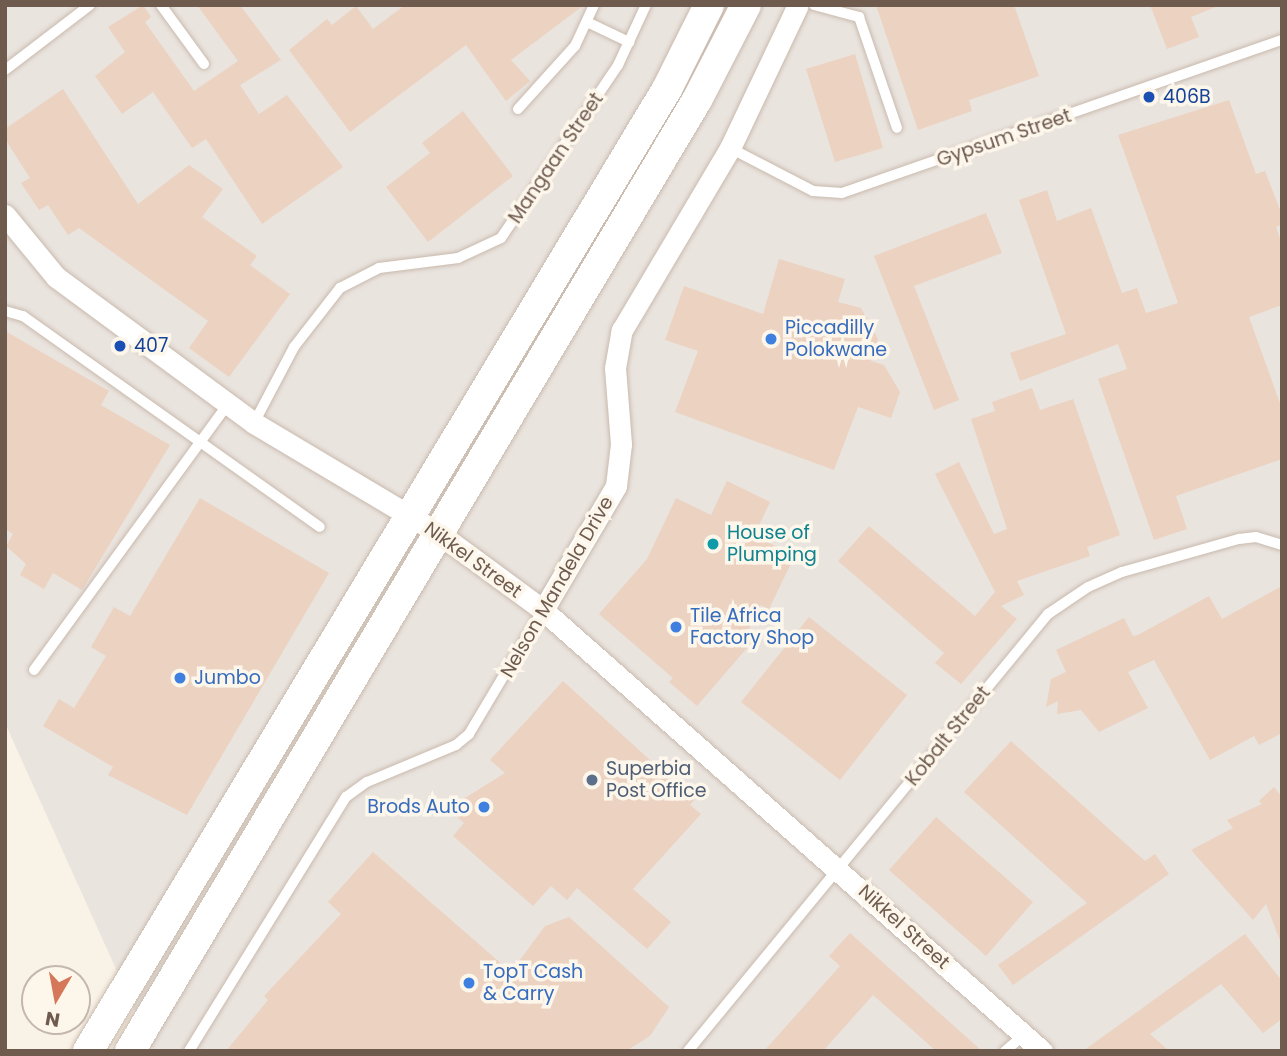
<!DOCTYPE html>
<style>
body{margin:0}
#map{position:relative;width:1287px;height:1056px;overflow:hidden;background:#f9f2e6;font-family:Poppins,sans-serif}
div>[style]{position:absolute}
.industrial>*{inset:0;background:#eae4df}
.building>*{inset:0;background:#ebd2c1}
.roads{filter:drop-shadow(0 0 2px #c9baad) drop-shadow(0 0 2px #c9baad)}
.lane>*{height:10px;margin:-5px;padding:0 5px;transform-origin:5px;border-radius:5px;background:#fff}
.street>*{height:21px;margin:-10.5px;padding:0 10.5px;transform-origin:10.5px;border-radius:10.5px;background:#fff}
.secondary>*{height:30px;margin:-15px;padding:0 15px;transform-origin:15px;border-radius:15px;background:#fff}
.dots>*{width:19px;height:19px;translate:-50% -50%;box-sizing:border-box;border:4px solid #fdf6eb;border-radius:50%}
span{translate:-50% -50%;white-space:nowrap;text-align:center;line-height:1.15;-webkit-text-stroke:7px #fdf6eb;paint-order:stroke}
.transit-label{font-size:19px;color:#164399}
.left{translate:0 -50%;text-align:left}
.street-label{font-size:19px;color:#6f5a4e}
.shop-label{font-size:19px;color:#366cbe}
.right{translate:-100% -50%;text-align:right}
.culture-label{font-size:19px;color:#0d838f}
.service-label{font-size:19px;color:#4e5e75}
.frame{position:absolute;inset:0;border:7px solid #6f5a4e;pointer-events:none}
.north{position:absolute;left:21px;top:965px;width:70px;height:70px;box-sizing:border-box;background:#fdf6eb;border:2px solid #c4b8ac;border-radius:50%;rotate:190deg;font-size:19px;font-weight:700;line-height:28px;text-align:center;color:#6f5a4e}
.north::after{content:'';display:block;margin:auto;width:24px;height:32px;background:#d57759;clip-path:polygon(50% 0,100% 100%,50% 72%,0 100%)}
</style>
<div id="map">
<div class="industrial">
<div style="clip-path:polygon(5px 5px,1282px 5px,1282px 1051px,153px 1051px,5px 723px)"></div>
</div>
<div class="building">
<div style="clip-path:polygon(143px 5px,151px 17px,145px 22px,194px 91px,238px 61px,197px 5px,240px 5px,281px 60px,240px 85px,259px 114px,287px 95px,343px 167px,262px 224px,206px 139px,192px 148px,153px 92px,122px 114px,95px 76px,125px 52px,108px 27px)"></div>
<div style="clip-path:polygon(405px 5px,584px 5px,511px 60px,530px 81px,506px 101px,466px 45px,350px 132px,289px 50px,327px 19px,332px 25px,356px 6px,373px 29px)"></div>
<div style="clip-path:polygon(876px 5px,1014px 5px,1039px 76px,969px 100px,972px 111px,918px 130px)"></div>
<div style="clip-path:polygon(1150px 5px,1217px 5px,1218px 6px,1191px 17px,1199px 37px,1167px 49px)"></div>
<div style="clip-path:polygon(855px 54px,883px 148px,835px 162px,806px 69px)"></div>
<div style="clip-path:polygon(63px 89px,138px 204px,189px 165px,223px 189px,202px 217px,257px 256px,250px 265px,290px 294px,229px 377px,189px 348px,208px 321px,79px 228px,68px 235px,48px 205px,39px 210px,21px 183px,30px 178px,5px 139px,5px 129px)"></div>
<div style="clip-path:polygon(1229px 100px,1256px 174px,1265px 171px,1282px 215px,1282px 224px,1276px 227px,1282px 244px,1282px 305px,1249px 317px,1282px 409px,1282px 459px,1176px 496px,1187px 529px,1154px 540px,1098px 379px,1127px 369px,1118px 344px,1020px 381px,1010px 353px,1066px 334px,1019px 200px,1047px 190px,1057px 221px,1091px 208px,1122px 293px,1137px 288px,1146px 313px,1178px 303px,1118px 135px)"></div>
<div style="clip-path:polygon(463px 111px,513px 176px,428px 242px,386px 187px,430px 153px,422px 143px)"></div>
<div style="clip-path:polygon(986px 213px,1002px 253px,914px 286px,959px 400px,934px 410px,874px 256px)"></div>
<div style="clip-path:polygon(779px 259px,845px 279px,838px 302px,861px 308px,878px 339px,871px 361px,884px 365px,900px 392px,891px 418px,858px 407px,834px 470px,675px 412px,698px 351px,665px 340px,684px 286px,763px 314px)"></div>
<div style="clip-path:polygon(5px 331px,109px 391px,101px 405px,170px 445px,82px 590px,53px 573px,44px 589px,20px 575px,26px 564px,6px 546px,13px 534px,5px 529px)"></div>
<div style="clip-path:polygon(1032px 388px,1040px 410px,1073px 399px,1120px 535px,1087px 547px,1090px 556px,1017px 581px,1024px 595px,1001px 606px,1017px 619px,961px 684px,935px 663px,944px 653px,838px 561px,869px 526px,975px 616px,995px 592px,935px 474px,959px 462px,994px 534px,1007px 529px,971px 419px,995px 411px,992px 402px)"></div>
<div style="clip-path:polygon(727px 481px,770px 502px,754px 536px,795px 555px,769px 609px,760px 605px,746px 635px,753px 641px,697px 706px,669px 682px,673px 678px,599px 614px,647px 559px,676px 498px,711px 515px)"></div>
<div style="clip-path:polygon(200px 498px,329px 573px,187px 815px,108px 775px,113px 767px,43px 726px,59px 699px,74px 708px,106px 656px,91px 647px,114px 607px,130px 616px)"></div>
<div style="clip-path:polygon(1282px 586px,1282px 733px,1259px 745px,1254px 736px,1210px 760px,1154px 660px,1128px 672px,1148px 708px,1099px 732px,1081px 710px,1057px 714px,1058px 701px,1046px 707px,1051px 679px,1066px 672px,1056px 650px,1124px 618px,1133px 636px,1138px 635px,1209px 596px,1222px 619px)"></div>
<div style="clip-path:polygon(809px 617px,907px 695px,840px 780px,741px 702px)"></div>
<div style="clip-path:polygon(563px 681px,694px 800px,690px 805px,701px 814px,633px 889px,671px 922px,647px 949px,577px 888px,567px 900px,551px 886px,533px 906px,453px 836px,464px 823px,456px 816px,465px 798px,505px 773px,490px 760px)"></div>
<div style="clip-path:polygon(1011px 741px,1145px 861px,1155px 854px,1169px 874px,1013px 985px,998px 965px,1087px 903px,964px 792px)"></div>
<div style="clip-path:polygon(1274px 787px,1282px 797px,1281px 943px,1266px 904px,1253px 920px,1191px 850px,1233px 828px,1227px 820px,1262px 804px,1259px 801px)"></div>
<div style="clip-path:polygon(936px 817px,1033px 902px,986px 956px,889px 870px)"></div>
<div style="clip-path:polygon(373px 852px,511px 972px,545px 926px,569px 917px,669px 1007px,650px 1036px,626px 1051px,226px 1051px,268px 1000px,264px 996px,341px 914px,328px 902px)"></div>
<div style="clip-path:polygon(850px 933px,982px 1051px,936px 1051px,873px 995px,823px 1051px,764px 1051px,840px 966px,829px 956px)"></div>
<div style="clip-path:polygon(1245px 934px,1282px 981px,1282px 1019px,1263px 1033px,1221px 984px,1150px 1034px,1169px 1051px,1083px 1051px)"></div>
</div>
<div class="roads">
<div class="lane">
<div style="left:161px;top:5px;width:73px;rotate:53.9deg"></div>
<div style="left:814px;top:5px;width:47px;rotate:14.9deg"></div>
<div style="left:859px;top:17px;width:117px;rotate:71.1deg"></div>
<div style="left:587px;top:22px;width:47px;rotate:25.5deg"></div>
<div style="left:5px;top:70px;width:107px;rotate:-37.4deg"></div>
<div style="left:518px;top:109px;width:85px;rotate:-47.9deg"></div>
<div style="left:575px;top:46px;width:45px;rotate:-65.1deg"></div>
<div style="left:730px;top:148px;width:93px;rotate:27.4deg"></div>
<div style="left:813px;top:191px;width:29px;rotate:4deg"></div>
<div style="left:842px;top:193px;width:466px;rotate:-19.2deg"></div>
<div style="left:5px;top:311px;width:19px;rotate:16deg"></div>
<div style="left:23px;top:316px;width:364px;rotate:35.4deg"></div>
<div style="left:254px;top:423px;width:86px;rotate:-62.2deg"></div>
<div style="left:294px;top:347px;width:75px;rotate:-52.1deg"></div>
<div style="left:340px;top:288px;width:44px;rotate:-27.1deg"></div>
<div style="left:379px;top:268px;width:80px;rotate:-7.2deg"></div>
<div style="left:458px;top:258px;width:47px;rotate:-24.9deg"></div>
<div style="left:501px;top:238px;width:209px;rotate:-55.9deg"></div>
<div style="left:618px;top:65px;width:66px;rotate:-65deg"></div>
<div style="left:34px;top:670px;width:329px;rotate:-53.9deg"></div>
<div style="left:189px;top:1051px;width:299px;rotate:-58.3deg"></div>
<div style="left:346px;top:797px;width:26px;rotate:-36deg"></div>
<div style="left:367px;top:782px;width:96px;rotate:-22.6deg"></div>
<div style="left:456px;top:745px;width:17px;rotate:-40deg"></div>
<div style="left:469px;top:734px;width:144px;rotate:-59.2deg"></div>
<div style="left:688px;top:1051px;width:566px;rotate:-50.52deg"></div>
<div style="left:1048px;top:614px;width:48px;rotate:-34deg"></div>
<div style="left:1088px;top:587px;width:37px;rotate:-24deg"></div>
<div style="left:1122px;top:572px;width:122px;rotate:-15.8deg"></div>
<div style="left:1239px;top:539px;width:17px;rotate:-7deg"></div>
<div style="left:1256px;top:537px;width:27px;rotate:17deg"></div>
<div style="left:1005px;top:1051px;width:25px;rotate:-40deg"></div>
</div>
<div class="street">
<div style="left:5px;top:215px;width:80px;rotate:50.6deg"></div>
<div style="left:56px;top:277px;width:246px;rotate:36.4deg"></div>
<div style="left:254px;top:423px;width:213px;rotate:30.8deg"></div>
<div style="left:437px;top:532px;width:132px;rotate:36.3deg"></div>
<div style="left:543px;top:610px;width:666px;rotate:41.47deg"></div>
<div style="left:543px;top:610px;width:144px;rotate:-59.5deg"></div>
<div style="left:616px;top:486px;width:42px;rotate:-83.2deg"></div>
<div style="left:621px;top:444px;width:76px;rotate:-94.5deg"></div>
<div style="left:615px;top:368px;width:39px;rotate:-80deg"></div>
<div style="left:622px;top:330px;width:212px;rotate:-59.3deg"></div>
<div style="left:730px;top:148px;width:158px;rotate:-64.6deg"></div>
</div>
<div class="secondary">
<div style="left:88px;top:1051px;width:1123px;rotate:-58.96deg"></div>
<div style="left:667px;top:89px;width:94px;rotate:-63.4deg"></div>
<div style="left:130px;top:1051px;width:1107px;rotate:-59.2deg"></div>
<div style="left:697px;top:100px;width:107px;rotate:-62.7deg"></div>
</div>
</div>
<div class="dots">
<div style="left:1149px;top:97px;background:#1a4fb4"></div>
<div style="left:771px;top:339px;background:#3f7fe0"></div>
<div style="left:120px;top:346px;background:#1a4fb4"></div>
<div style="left:713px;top:544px;background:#0f9aa8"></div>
<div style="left:676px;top:627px;background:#3f7fe0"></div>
<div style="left:180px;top:678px;background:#3f7fe0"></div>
<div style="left:592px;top:780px;background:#5c6f8a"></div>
<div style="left:484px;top:807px;background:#3f7fe0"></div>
<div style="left:469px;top:983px;background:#3f7fe0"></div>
</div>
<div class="transit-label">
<span class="left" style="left:1163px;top:97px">406B</span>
<span class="left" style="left:134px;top:346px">407</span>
</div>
<div class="street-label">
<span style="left:1004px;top:138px;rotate:-19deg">Gypsum Street</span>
<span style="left:556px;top:158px;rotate:-56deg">Mangaan Street</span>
<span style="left:473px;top:560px;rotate:36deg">Nikkel Street</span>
<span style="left:557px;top:587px;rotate:-60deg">Nelson Mandela Drive</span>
<span style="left:948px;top:736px;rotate:-51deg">Kobalt Street</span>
<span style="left:904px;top:927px;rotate:42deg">Nikkel Street</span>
</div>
<div class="shop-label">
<span class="left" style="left:785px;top:339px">Piccadilly<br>Polokwane</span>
<span class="left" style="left:690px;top:627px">Tile Africa<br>Factory Shop</span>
<span class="left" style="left:194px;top:678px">Jumbo</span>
<span class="right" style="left:470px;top:807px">Brods Auto</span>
<span class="left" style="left:483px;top:983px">TopT Cash<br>&amp; Carry</span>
</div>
<div class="culture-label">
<span class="left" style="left:727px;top:544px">House of<br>Plumping</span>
</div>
<div class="service-label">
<span class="left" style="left:606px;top:780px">Superbia<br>Post Office</span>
</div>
<div class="frame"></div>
<div class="north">N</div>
</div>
